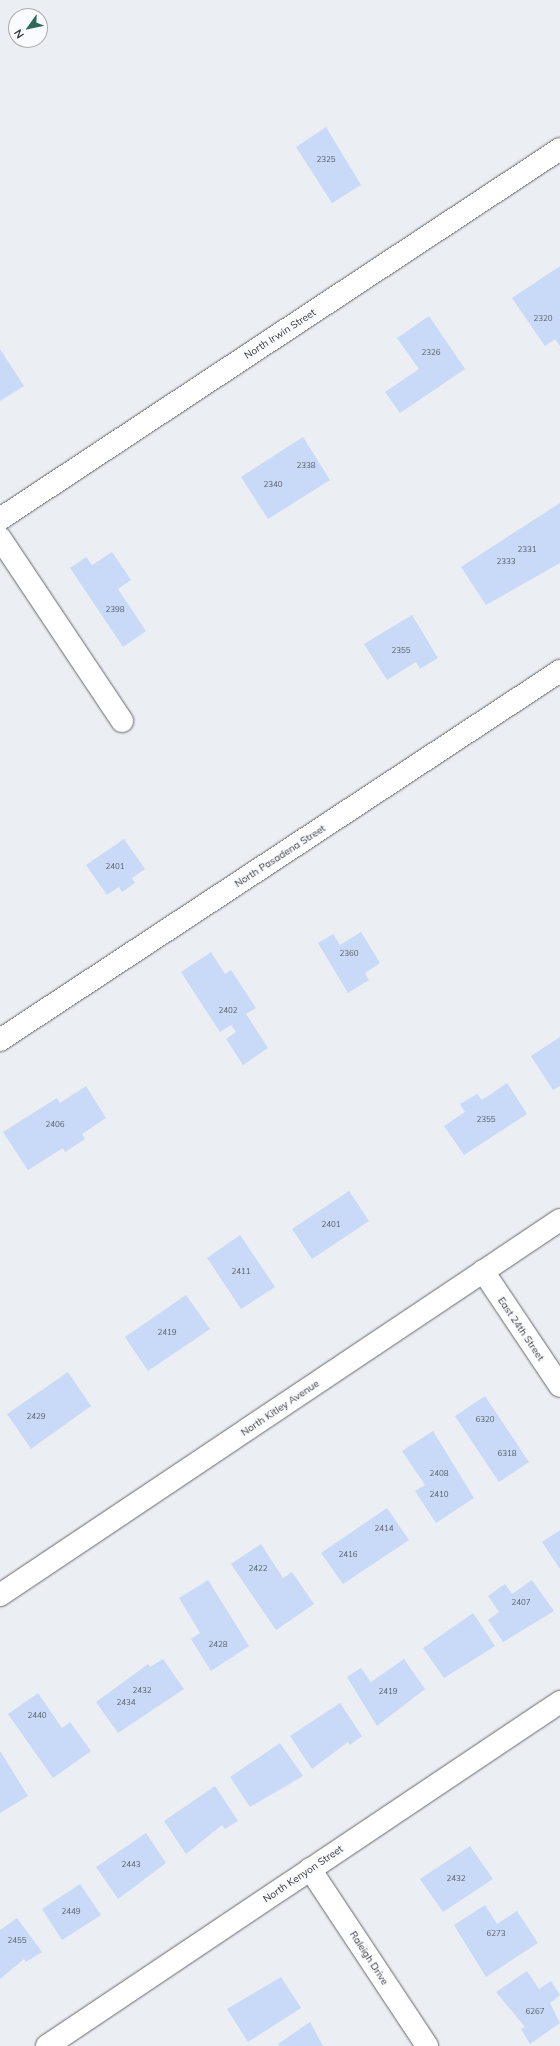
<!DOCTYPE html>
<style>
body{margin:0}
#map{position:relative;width:560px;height:2046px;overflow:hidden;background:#ebeef2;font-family:Mulish,sans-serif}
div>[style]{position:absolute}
.building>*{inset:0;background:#c8daf8}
.roads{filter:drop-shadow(0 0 1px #66686c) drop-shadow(0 0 1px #66686c)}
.minor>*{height:22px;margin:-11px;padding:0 11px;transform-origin:11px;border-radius:11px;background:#fff}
span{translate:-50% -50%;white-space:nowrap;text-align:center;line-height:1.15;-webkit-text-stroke:3.5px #f9fbfe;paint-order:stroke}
.number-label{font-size:8px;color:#5a6069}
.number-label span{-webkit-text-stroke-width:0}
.street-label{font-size:10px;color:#363739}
.north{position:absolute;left:8px;top:8px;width:40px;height:40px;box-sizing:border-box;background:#f9fbfe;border:1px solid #abadaf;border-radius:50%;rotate:237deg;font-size:11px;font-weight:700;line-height:16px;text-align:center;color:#363739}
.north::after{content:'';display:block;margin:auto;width:14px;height:18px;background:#2c6a57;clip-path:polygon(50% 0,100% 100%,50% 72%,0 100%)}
</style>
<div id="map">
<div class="building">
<div style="clip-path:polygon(326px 127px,361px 185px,332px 203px,296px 147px)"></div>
<div style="clip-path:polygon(560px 266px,560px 346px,555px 339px,545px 346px,512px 298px)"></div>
<div style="clip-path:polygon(429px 316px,465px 369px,400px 413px,385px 392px,419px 369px,397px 338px)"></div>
<div style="clip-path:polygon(0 349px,24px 386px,0 401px)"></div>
<div style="clip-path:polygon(303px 437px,330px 480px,268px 519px,241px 477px)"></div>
<div style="clip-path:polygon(560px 503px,560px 563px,486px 605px,461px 567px)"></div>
<div style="clip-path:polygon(112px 552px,131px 580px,118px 589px,146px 631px,123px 647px,70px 568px,86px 557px,92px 565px)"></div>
<div style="clip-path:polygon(412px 615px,438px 658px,420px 669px,416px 662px,387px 680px,364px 644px)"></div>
<div style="clip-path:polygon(124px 839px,145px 869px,132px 878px,135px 883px,122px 892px,119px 887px,107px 895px,86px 865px)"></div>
<div style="clip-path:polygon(361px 932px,380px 963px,365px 973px,369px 980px,348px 993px,318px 943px,333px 934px,340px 945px)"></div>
<div style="clip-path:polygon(211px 952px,225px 974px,231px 970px,256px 1008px,246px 1014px,268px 1048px,243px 1065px,226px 1039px,236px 1032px,231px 1025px,220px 1032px,181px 972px)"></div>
<div style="clip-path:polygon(560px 1037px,560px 1086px,553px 1090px,531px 1056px)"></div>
<div style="clip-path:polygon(507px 1083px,527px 1114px,464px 1155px,444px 1126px,465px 1112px,460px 1104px,477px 1094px,482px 1100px)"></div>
<div style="clip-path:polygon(86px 1086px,106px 1118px,82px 1134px,85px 1139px,65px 1152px,63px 1148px,28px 1170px,3px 1132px,57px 1098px,60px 1103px)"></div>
<div style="clip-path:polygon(349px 1191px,369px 1221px,312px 1259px,292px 1229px)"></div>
<div style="clip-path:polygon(240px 1235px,275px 1287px,241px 1309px,207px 1258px)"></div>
<div style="clip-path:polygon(186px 1295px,210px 1329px,148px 1371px,125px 1337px)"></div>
<div style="clip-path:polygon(68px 1372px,91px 1406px,31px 1449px,7px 1414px)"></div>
<div style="clip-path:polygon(485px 1396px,529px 1462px,499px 1482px,455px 1416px)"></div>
<div style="clip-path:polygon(433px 1431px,474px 1498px,436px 1523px,415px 1491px,425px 1485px,402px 1451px)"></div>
<div style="clip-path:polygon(387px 1508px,409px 1540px,343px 1584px,321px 1553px)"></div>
<div style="clip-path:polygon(560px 1530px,560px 1569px,542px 1542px)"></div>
<div style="clip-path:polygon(261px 1544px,283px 1578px,292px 1572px,314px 1604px,276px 1630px,231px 1564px)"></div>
<div style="clip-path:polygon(208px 1580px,249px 1646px,211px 1671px,191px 1639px,200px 1633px,179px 1598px)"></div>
<div style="clip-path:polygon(532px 1580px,554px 1611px,503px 1642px,488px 1620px,499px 1612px,488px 1596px,505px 1584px,512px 1594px)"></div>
<div style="clip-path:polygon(473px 1613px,495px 1646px,444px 1678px,423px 1648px)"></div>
<div style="clip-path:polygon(163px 1659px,184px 1689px,118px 1733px,96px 1702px,148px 1664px,150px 1667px)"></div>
<div style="clip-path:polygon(404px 1659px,425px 1689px,377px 1726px,347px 1677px,361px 1668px,371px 1682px)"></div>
<div style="clip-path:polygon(38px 1693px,62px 1728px,70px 1722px,91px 1751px,53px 1778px,8px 1714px)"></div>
<div style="clip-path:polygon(340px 1703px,362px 1736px,350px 1745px,348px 1742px,312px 1769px,290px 1736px)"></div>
<div style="clip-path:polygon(280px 1743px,303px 1776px,250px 1807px,230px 1777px)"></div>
<div style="clip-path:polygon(0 1751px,28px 1796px,0 1813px)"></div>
<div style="clip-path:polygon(215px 1786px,238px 1821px,225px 1829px,222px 1825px,186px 1854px,164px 1821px)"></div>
<div style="clip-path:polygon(146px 1833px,166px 1863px,118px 1899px,96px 1867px)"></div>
<div style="clip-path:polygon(470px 1846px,493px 1879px,443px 1912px,420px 1879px)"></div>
<div style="clip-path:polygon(80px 1884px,101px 1915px,62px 1940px,42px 1909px)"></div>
<div style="clip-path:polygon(485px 1905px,497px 1924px,517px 1911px,538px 1943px,486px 1977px,454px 1925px)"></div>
<div style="clip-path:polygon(17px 1918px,42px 1952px,26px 1962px,24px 1959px,0 1979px,0 1930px)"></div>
<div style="clip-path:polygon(527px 1971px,539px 1989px,551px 1981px,560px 1995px,550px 2003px,560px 2023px,530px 2044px,521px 2029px,525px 2027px,496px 1992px)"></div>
<div style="clip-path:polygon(281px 1977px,301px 2008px,248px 2042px,227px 2009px)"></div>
<div style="clip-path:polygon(310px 2022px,323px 2046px,279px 2046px,278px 2044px)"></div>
</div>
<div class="roads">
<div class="minor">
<div style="left:0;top:519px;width:671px;rotate:-33.45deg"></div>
<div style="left:0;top:538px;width:220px;rotate:56.3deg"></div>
<div style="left:0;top:1040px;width:671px;rotate:-33.38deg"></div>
<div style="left:483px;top:1271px;width:138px;rotate:56.2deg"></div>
<div style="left:0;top:1595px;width:674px;rotate:-33.81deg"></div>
<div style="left:310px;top:1869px;width:212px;rotate:56.5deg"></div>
<div style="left:47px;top:2046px;width:618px;rotate:-33.84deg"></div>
</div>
</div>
<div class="number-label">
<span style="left:326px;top:160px">2325</span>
<span style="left:543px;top:319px">2320</span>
<span style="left:431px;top:353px">2326</span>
<span style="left:306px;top:466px">2338</span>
<span style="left:273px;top:485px">2340</span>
<span style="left:527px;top:550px">2331</span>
<span style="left:506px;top:562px">2333</span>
<span style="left:115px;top:610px">2398</span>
<span style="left:401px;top:651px">2355</span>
<span style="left:115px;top:867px">2401</span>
<span style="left:349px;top:954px">2360</span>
<span style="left:228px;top:1011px">2402</span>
<span style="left:486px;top:1120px">2355</span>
<span style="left:55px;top:1125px">2406</span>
<span style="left:331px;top:1225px">2401</span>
<span style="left:241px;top:1272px">2411</span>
<span style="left:167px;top:1333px">2419</span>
<span style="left:36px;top:1417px">2429</span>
<span style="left:485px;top:1420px">6320</span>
<span style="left:507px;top:1454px">6318</span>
<span style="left:439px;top:1474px">2408</span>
<span style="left:439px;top:1495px">2410</span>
<span style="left:384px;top:1529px">2414</span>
<span style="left:348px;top:1555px">2416</span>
<span style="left:258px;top:1569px">2422</span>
<span style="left:521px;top:1603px">2407</span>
<span style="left:218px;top:1645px">2428</span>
<span style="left:142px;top:1691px">2432</span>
<span style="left:388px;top:1692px">2419</span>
<span style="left:126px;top:1703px">2434</span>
<span style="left:37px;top:1716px">2440</span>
<span style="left:131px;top:1865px">2443</span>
<span style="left:456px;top:1879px">2432</span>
<span style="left:71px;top:1912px">2449</span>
<span style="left:496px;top:1934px">6273</span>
<span style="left:17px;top:1941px">2455</span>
<span style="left:535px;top:2012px">6267</span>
</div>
<div class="street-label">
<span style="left:280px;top:334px;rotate:-33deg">North Irwin Street</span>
<span style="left:280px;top:856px;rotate:-33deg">North Pasadena Street</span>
<span style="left:521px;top:1329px;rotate:56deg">East 24th Street</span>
<span style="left:280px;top:1408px;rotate:-34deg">North Kitley Avenue</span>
<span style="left:303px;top:1874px;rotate:-34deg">North Kenyon Street</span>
<span style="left:369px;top:1958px;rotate:57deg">Raleigh Drive</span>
</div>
<div class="north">N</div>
</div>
